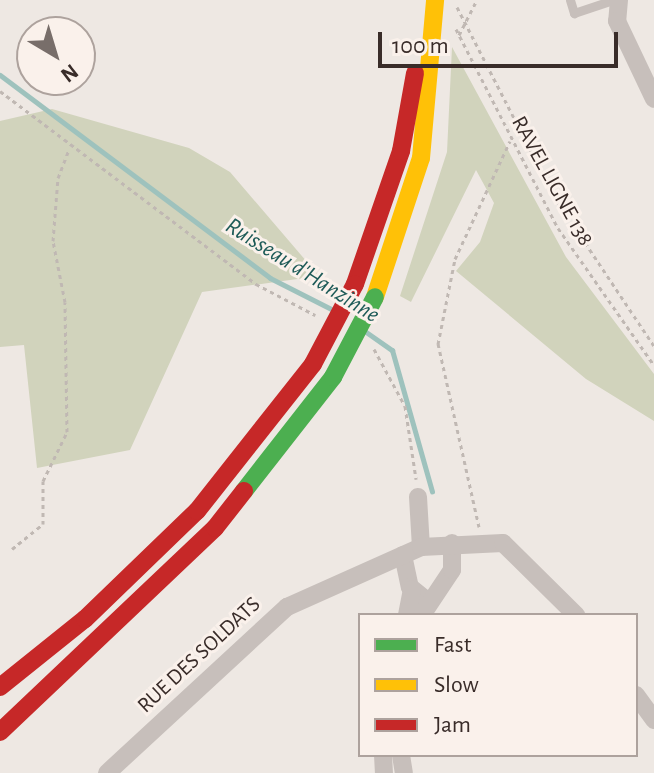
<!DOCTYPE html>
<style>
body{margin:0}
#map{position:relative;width:654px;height:773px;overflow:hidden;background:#eee8e3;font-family:"Alegreya Sans",sans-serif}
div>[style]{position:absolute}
.green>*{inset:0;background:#d1d3bc}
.stream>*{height:5px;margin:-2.5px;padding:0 2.5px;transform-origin:2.5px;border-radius:2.5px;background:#9ec2bd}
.path>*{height:3px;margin-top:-1.5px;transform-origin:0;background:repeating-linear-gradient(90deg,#c0b8b3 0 4px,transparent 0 8px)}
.lane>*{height:9px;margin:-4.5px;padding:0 4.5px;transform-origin:4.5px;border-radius:4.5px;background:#c7bfbb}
.street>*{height:18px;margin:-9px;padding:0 9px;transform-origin:9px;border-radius:9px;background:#c7bfbb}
.fast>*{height:18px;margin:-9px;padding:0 9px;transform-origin:9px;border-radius:9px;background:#4caf50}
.slow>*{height:18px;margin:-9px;padding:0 9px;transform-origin:9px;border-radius:9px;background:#ffc107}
.jam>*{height:18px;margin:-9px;padding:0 9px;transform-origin:9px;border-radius:9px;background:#c62828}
.fast-bridge>*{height:18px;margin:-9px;padding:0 9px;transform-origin:9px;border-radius:9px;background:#4caf50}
.jam-bridge>*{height:18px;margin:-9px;padding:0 9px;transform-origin:9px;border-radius:9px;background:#c62828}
span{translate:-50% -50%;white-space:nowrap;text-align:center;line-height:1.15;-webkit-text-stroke:6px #faf1eb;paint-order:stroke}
.street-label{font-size:22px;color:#392c29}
.water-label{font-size:24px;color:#1e5b58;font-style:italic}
.legend{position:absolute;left:358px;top:613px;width:280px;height:144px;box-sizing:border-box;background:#faf1eb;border:2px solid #ada29d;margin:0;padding:10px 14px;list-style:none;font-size:24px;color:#392c29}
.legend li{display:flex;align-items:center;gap:16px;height:40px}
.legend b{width:40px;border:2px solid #ada29d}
.north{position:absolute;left:16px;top:16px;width:80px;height:80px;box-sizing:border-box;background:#faf1eb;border:2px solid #ada29d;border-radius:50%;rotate:142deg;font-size:22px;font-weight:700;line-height:32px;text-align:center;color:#392c29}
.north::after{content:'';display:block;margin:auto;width:28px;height:36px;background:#786e6a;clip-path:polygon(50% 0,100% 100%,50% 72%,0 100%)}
.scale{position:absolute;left:378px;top:32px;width:240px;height:36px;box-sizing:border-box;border:4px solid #392c29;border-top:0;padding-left:10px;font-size:24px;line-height:28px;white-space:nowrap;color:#392c29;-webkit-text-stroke:6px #faf1eb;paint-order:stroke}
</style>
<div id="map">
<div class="green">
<div style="clip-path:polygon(452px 47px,566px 257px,654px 374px,654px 421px,586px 379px,456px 271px,480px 242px,494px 203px,476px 170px,411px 302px,400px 296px,447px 152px)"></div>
<div style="clip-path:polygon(52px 109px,189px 148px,230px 172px,319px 276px,202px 292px,130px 450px,37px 468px,24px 345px,0 347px,0 121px)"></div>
</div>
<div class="stream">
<div style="left:0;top:75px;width:338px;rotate:36.9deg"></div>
<div style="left:270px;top:278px;width:68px;rotate:26.9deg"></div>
<div style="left:366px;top:332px;width:32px;rotate:35deg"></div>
<div style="left:392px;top:350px;width:147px;rotate:74.2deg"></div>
</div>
<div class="path">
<div style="left:457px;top:7px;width:212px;rotate:62.8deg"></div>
<div style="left:554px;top:196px;width:180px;rotate:56.3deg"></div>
<div style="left:456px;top:29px;width:224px;rotate:62.9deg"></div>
<div style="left:558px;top:228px;width:167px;rotate:55deg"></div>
<div style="left:459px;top:35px;width:39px;rotate:-63deg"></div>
<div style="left:0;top:91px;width:321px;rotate:37deg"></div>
<div style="left:256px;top:284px;width:67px;rotate:27.7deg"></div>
<div style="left:374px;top:349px;width:65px;rotate:61.5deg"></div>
<div style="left:405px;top:406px;width:74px;rotate:81.4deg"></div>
<div style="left:479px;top:527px;width:188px;rotate:-102.6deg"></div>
<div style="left:438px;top:344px;width:87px;rotate:-78.7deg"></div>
<div style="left:455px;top:259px;width:130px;rotate:-65deg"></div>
<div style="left:12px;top:549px;width:40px;rotate:-39deg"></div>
<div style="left:43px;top:524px;width:43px;rotate:-90deg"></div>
<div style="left:43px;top:481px;width:55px;rotate:-63.9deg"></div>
<div style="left:67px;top:432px;width:130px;rotate:-90.9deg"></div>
<div style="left:65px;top:302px;width:62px;rotate:-101.1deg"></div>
<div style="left:53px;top:241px;width:63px;rotate:-85.5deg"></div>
<div style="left:58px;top:178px;width:30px;rotate:-69deg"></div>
</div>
<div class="lane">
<div style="left:570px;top:0;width:14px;rotate:73deg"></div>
<div style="left:574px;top:13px;width:41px;rotate:-18.4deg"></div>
</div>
<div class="street">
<div style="left:619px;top:0;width:21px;rotate:95deg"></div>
<div style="left:617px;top:21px;width:86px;rotate:64.6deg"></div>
<div style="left:418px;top:497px;width:50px;rotate:86.6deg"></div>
<div style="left:403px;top:555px;width:33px;rotate:78deg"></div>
<div style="left:410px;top:587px;width:21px;rotate:39deg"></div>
<div style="left:407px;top:615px;width:26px;rotate:-79deg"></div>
<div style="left:422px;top:615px;width:54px;rotate:-56.3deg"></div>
<div style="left:452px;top:570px;width:27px;rotate:-90deg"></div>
<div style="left:636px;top:695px;width:31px;rotate:54deg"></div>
<div style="left:383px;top:755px;width:18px;rotate:87deg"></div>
<div style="left:401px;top:755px;width:18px;rotate:81deg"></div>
<div style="left:107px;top:773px;width:245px;rotate:-42.7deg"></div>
<div style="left:287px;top:607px;width:147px;rotate:-24.1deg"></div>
<div style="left:421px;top:547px;width:82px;rotate:-2.8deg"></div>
<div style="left:503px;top:543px;width:103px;rotate:44.6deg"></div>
</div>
<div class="fast">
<div style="left:244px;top:491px;width:145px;rotate:-52deg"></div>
</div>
<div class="slow">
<div style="left:375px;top:297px;width:146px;rotate:-71.7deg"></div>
<div style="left:421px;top:158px;width:159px;rotate:-84.9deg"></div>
</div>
<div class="jam">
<div style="left:355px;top:284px;width:141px;rotate:-70.9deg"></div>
<div style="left:401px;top:151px;width:79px;rotate:-79.8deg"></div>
<div style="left:0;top:687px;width:109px;rotate:-38.7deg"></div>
<div style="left:85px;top:619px;width:156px;rotate:-44deg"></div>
<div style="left:197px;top:511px;width:187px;rotate:-51.7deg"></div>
<div style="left:0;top:732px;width:296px;rotate:-43.5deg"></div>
<div style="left:215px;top:528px;width:47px;rotate:-51.9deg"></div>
</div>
<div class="fast-bridge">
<div style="left:333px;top:377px;width:90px;rotate:-62.3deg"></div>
</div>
<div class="jam-bridge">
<div style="left:313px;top:364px;width:90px;rotate:-62.3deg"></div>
</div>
<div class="street-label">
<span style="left:552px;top:181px;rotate:61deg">RAVEL LIGNE 138</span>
<span style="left:199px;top:655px;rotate:-43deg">RUE DES SOLDATS</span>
</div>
<div class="water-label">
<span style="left:302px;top:271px;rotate:32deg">Ruisseau d'Hanzinne</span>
</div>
<ul class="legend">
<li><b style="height:10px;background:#4caf50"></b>Fast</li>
<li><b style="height:10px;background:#ffc107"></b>Slow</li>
<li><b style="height:10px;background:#c62828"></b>Jam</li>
</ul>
<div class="north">N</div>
<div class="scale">100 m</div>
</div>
